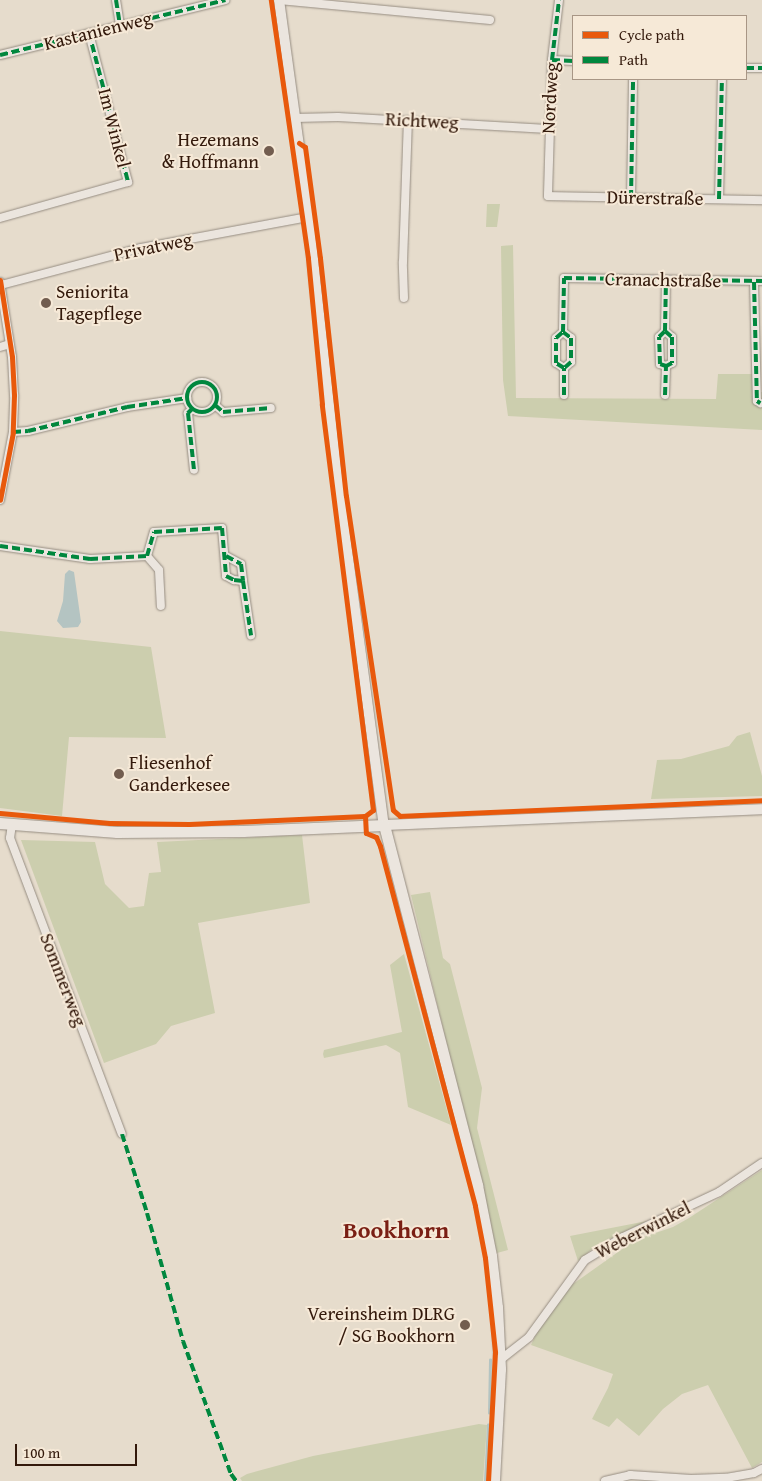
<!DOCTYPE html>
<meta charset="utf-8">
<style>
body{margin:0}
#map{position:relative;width:762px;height:1481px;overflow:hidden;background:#e6dccc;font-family:"Gentium Book Plus",serif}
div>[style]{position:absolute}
.green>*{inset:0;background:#ccceae}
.water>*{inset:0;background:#b4c4c2}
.stream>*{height:2.5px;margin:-1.25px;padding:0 1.25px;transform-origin:1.25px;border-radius:1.25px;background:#b4c4c2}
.roads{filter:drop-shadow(0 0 1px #968d82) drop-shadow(0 0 1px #968d82)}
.minor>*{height:8px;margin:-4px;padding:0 4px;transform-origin:4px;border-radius:4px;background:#ebe5de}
.minor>.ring{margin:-4px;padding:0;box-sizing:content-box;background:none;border:8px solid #ebe5de;border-radius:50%}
.tertiary>*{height:10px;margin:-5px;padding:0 5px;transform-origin:5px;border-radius:5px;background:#ebe5de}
.secondary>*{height:11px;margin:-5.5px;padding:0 5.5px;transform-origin:5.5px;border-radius:5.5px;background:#ebe5de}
.quiet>*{height:4px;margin-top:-2px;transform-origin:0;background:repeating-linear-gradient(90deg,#00873e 0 8px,transparent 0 12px)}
.quiet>.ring{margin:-2px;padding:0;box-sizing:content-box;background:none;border:4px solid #00873e;border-radius:50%}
.cycleway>*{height:5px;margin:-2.5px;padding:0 2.5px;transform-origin:2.5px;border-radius:2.5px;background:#e8590c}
.dots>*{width:14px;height:14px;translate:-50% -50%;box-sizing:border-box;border:2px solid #f6e9d7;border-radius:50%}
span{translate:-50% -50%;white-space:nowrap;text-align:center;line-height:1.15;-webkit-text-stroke:4px #f6e9d7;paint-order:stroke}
.street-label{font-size:19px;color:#33190b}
.poi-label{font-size:19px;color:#33190b}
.right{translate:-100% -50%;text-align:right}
.left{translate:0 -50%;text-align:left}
.district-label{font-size:24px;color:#7a1f14;font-weight:700}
.legend{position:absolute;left:572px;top:15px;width:175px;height:65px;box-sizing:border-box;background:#f6e9d7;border:1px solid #a89685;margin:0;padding:6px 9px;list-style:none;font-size:15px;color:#33190b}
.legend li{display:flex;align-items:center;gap:10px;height:25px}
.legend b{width:25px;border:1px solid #a89685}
.scale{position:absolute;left:15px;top:1444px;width:122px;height:22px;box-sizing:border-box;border:2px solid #33190b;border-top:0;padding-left:6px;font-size:15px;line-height:18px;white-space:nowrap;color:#33190b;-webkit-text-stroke:4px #f6e9d7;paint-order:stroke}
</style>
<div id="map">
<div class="green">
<div style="clip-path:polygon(487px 204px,500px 204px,497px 227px,486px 227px)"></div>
<div style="clip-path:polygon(513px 245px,516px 398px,716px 399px,718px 374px,754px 374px,755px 392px,762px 392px,762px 430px,508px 416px,503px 380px,501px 246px)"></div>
<div style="clip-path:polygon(0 631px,151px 647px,166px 738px,69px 737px,62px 816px,0 808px)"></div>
<div style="clip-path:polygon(750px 732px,762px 776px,762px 796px,651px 799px,657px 760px,681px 759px,729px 746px,737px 736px)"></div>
<div style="clip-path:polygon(302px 835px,310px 903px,198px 923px,215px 1013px,171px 1026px,156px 1044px,104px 1063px,21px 840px,95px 842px,105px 884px,129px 908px,144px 906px,149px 873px,161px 872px,157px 842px)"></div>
<div style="clip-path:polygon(430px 892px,443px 958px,450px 964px,482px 1088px,477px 1128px,508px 1250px,497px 1253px,411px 895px)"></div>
<div style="clip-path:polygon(404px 954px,451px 1125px,408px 1107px,400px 1053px,386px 1045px,324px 1058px,323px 1054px,324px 1050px,402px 1032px,390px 965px)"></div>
<div style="clip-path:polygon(762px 1170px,762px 1462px,752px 1468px,708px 1385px,682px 1394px,663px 1409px,639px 1436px,617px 1418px,609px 1427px,592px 1419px,608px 1388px,613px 1374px,531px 1345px,541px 1324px,573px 1284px,635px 1240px,673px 1227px,689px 1218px)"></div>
<div style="clip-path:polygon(647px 1221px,597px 1245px,578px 1261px,570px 1236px)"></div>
<div style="clip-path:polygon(479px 1424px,487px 1425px,483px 1481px,242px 1481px,240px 1478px,247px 1474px,313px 1456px)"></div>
</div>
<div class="water">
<div style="clip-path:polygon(69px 570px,74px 572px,81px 622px,78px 627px,63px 628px,57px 621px,63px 601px,65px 574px)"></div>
</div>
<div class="stream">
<div style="left:489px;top:1413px;width:53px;rotate:-88.9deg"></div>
<div style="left:485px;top:1481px;width:56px;rotate:-86.9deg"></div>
</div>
<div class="roads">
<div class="minor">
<div style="left:116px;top:0;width:25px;rotate:81deg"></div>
<div style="left:279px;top:0;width:212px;rotate:5.4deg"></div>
<div style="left:559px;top:0;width:60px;rotate:96.7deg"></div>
<div style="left:552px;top:60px;width:136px;rotate:91.7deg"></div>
<div style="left:548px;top:196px;width:214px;rotate:1.1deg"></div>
<div style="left:0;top:55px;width:232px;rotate:-13.7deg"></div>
<div style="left:552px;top:60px;width:21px;rotate:3deg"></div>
<div style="left:746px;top:68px;width:16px"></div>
<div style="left:295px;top:118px;width:43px;rotate:-1.3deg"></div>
<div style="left:338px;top:117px;width:210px;rotate:3.3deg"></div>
<div style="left:631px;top:198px;width:119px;rotate:-89deg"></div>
<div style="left:719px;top:199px;width:120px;rotate:-88.6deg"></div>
<div style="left:0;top:218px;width:133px;rotate:-15.7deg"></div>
<div style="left:128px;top:182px;width:154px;rotate:-104.7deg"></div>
<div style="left:754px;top:282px;width:119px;rotate:88.6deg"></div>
<div style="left:757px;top:401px;width:4px;rotate:34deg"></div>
<div style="left:1px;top:285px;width:145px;rotate:-14.8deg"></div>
<div style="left:141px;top:248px;width:170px;rotate:-10.5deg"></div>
<div style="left:404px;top:298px;width:36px;rotate:-92deg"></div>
<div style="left:403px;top:262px;width:142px;rotate:-88deg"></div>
<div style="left:665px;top:331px;width:9px;rotate:41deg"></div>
<div style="left:672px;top:337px;width:26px;rotate:90deg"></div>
<div style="left:672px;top:363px;width:7px;rotate:153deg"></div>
<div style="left:563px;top:332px;width:10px;rotate:37deg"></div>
<div style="left:571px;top:338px;width:24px;rotate:90deg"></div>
<div style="left:571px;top:362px;width:9px;rotate:139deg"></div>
<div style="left:0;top:347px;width:10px;rotate:-17deg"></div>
<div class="ring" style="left:187px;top:382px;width:22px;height:22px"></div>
<div style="left:564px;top:395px;width:27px;rotate:-90deg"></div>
<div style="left:564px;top:368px;width:9px;rotate:-148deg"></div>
<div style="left:556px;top:363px;width:25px;rotate:-90deg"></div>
<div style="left:556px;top:338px;width:9px;rotate:-41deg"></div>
<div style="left:563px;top:332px;width:54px;rotate:-88.9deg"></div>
<div style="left:564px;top:278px;width:198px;rotate:0.9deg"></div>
<div style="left:665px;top:395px;width:29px;rotate:-88deg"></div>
<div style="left:666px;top:366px;width:6px;rotate:-162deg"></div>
<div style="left:660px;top:364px;width:27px;rotate:-92deg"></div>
<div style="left:659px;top:337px;width:8px;rotate:-45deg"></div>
<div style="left:665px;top:331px;width:50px;rotate:-88.9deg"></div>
<div style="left:215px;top:405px;width:11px;rotate:41deg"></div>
<div style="left:223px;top:412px;width:48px;rotate:-4.8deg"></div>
<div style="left:192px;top:409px;width:6px;rotate:135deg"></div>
<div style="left:188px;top:413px;width:57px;rotate:84deg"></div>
<div style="left:13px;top:432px;width:15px;rotate:-4deg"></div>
<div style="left:28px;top:431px;width:102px;rotate:-13.6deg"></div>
<div style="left:127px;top:407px;width:61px;rotate:-8.5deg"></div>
<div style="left:0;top:500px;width:69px;rotate:-79.2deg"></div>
<div style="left:13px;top:432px;width:37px;rotate:-88deg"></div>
<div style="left:14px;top:395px;width:38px;rotate:-93deg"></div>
<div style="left:12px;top:357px;width:76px;rotate:-99.1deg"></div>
<div style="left:0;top:546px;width:91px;rotate:8.2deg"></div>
<div style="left:90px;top:559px;width:57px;rotate:-3deg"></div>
<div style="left:147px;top:556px;width:25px;rotate:-74deg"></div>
<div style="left:154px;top:532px;width:68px;rotate:-3.4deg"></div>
<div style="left:222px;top:528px;width:48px;rotate:85.2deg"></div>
<div style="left:226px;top:576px;width:9px;rotate:27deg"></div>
<div style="left:234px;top:580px;width:9px;rotate:6deg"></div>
<div style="left:243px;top:581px;width:55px;rotate:81.6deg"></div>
<div style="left:147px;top:556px;width:18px;rotate:49deg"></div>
<div style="left:159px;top:570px;width:36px;rotate:87deg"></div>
<div style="left:226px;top:556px;width:17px;rotate:28deg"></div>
<div style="left:241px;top:564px;width:17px;rotate:83deg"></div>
<div style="left:12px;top:824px;width:14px;rotate:98deg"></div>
<div style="left:10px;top:838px;width:316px;rotate:69.3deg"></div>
<div style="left:500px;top:1360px;width:37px;rotate:-38deg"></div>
<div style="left:529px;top:1337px;width:95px;rotate:-54deg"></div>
<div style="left:585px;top:1260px;width:44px;rotate:-31.2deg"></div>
<div style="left:623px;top:1237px;width:106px;rotate:-25.1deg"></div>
<div style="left:719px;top:1192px;width:52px;rotate:-34deg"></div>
<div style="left:605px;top:1481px;width:26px;rotate:-13deg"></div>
<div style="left:630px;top:1475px;width:61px;rotate:3.8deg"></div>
<div style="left:691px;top:1479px;width:35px;rotate:-2deg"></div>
<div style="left:726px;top:1478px;width:28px;rotate:-10deg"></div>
<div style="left:754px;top:1473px;width:9px;rotate:-27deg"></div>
</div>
<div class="tertiary">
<div style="left:279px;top:0;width:198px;rotate:82.2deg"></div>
<div style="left:306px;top:196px;width:266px;rotate:83.7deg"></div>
<div style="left:335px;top:460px;width:368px;rotate:82.4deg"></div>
<div style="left:384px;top:825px;width:378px;rotate:-2.4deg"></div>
</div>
<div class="secondary">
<div style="left:0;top:823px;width:117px;rotate:4.4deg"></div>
<div style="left:117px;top:832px;width:126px;rotate:-0.5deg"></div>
<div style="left:243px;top:831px;width:141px;rotate:-2.4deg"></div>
<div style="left:384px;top:825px;width:372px;rotate:75.5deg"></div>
<div style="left:477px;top:1185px;width:72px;rotate:78.8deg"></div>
<div style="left:491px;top:1256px;width:51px;rotate:83.3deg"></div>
<div style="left:497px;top:1307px;width:62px;rotate:87.2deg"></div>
<div style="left:500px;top:1369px;width:112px;rotate:93.1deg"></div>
</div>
</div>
<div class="quiet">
<div style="left:116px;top:0;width:25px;rotate:81deg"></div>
<div style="left:89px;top:33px;width:154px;rotate:75.3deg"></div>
<div style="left:0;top:55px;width:232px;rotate:-13.7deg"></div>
<div style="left:552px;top:60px;width:21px;rotate:3deg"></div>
<div style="left:746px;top:68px;width:16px"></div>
<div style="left:548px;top:129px;width:69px;rotate:-86.7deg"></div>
<div style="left:552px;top:60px;width:60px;rotate:-83.3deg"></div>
<div style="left:631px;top:198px;width:119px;rotate:-89deg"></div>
<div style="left:719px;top:199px;width:120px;rotate:-88.6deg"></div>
<div style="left:754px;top:282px;width:119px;rotate:88.6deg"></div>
<div style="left:757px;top:401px;width:4px;rotate:34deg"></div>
<div style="left:665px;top:331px;width:9px;rotate:41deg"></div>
<div style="left:672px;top:337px;width:26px;rotate:90deg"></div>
<div style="left:672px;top:363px;width:7px;rotate:153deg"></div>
<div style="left:563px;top:332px;width:10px;rotate:37deg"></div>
<div style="left:571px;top:338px;width:24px;rotate:90deg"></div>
<div style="left:571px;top:362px;width:9px;rotate:139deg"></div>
<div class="ring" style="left:187px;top:382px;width:26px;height:26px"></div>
<div style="left:564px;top:395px;width:27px;rotate:-90deg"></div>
<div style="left:564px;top:368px;width:9px;rotate:-148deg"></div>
<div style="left:556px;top:363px;width:25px;rotate:-90deg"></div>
<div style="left:556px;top:338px;width:9px;rotate:-41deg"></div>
<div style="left:563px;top:332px;width:54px;rotate:-88.9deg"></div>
<div style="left:564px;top:278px;width:198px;rotate:0.9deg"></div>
<div style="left:665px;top:395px;width:29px;rotate:-88deg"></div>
<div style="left:666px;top:366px;width:6px;rotate:-162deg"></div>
<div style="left:660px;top:364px;width:27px;rotate:-92deg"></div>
<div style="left:659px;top:337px;width:8px;rotate:-45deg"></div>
<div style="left:665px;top:331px;width:50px;rotate:-88.9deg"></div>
<div style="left:215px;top:405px;width:11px;rotate:41deg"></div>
<div style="left:223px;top:412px;width:48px;rotate:-4.8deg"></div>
<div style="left:192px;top:409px;width:6px;rotate:135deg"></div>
<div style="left:188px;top:413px;width:57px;rotate:84deg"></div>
<div style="left:13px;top:432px;width:15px;rotate:-4deg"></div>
<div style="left:28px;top:431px;width:102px;rotate:-13.6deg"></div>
<div style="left:127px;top:407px;width:61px;rotate:-8.5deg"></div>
<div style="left:0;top:546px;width:91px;rotate:8.2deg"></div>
<div style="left:90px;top:559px;width:57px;rotate:-3deg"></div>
<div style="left:147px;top:556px;width:25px;rotate:-74deg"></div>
<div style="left:154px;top:532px;width:68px;rotate:-3.4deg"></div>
<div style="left:222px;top:528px;width:48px;rotate:85.2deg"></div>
<div style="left:226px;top:576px;width:9px;rotate:27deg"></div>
<div style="left:234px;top:580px;width:9px;rotate:6deg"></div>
<div style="left:243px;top:581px;width:55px;rotate:81.6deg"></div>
<div style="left:226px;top:556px;width:17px;rotate:28deg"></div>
<div style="left:241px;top:564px;width:17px;rotate:83deg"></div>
<div style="left:122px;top:1134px;width:83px;rotate:72.4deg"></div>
<div style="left:147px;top:1213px;width:133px;rotate:74.3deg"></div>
<div style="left:183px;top:1341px;width:141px;rotate:70.2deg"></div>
<div style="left:231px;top:1474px;width:9px;rotate:54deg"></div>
</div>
<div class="cycleway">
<div style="left:299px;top:143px;width:7px;rotate:34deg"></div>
<div style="left:305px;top:147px;width:112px;rotate:82.3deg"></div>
<div style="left:320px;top:258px;width:239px;rotate:83.8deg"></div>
<div style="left:346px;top:496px;width:317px;rotate:81.5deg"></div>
<div style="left:393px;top:810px;width:9px;rotate:41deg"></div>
<div style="left:400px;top:816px;width:362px;rotate:-2.5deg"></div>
<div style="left:0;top:280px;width:78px;rotate:81.1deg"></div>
<div style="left:12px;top:357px;width:38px;rotate:87deg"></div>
<div style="left:14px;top:395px;width:37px;rotate:92deg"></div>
<div style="left:13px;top:432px;width:69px;rotate:100.8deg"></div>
<div style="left:0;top:813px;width:110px;rotate:5.2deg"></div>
<div style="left:110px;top:823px;width:79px;rotate:0.7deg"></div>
<div style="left:189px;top:824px;width:176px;rotate:-2.6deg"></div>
<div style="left:365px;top:816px;width:10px;rotate:-37deg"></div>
<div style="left:373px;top:810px;width:409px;rotate:-97.2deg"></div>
<div style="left:322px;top:404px;width:147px;rotate:-95.5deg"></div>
<div style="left:308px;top:258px;width:261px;rotate:-98.2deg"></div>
<div style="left:365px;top:816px;width:17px;rotate:87deg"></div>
<div style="left:366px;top:833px;width:11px;rotate:22deg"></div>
<div style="left:376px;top:837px;width:10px;rotate:66deg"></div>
<div style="left:380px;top:846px;width:372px;rotate:75.2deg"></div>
<div style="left:475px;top:1206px;width:53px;rotate:79.1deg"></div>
<div style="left:485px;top:1258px;width:95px;rotate:83.9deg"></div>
<div style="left:495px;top:1352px;width:129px;rotate:93.1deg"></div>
</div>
<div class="dots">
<div style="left:269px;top:151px;background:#725d4f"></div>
<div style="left:46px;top:303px;background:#725d4f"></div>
<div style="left:119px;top:774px;background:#725d4f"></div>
<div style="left:465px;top:1325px;background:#725d4f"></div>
</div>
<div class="street-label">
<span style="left:98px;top:31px;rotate:-14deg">Kastanienweg</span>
<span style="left:550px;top:98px;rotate:-87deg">Nordweg</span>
<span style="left:422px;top:121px;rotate:3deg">Richtweg</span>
<span style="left:114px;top:128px;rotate:76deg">Im Winkel</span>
<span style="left:655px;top:198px;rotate:1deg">Dürerstraße</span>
<span style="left:153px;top:247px;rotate:-12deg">Privatweg</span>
<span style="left:663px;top:280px;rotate:1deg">Cranachstraße</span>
<span style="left:63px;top:980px;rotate:69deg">Sommerweg</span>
<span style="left:643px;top:1230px;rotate:-27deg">Weberwinkel</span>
</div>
<div class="poi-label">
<span class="right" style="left:259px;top:151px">Hezemans<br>&amp; Hoffmann</span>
<span class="left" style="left:56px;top:303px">Seniorita<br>Tagepflege</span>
<span class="left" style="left:129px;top:774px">Fliesenhof<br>Ganderkesee</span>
<span class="right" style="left:455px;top:1325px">Vereinsheim DLRG<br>/ SG Bookhorn</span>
</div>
<div class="district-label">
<span style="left:396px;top:1230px">Bookhorn</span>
</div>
<ul class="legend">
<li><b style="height:6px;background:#e8590c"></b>Cycle path</li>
<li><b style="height:6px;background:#00873e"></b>Path</li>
</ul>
<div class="scale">100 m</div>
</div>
